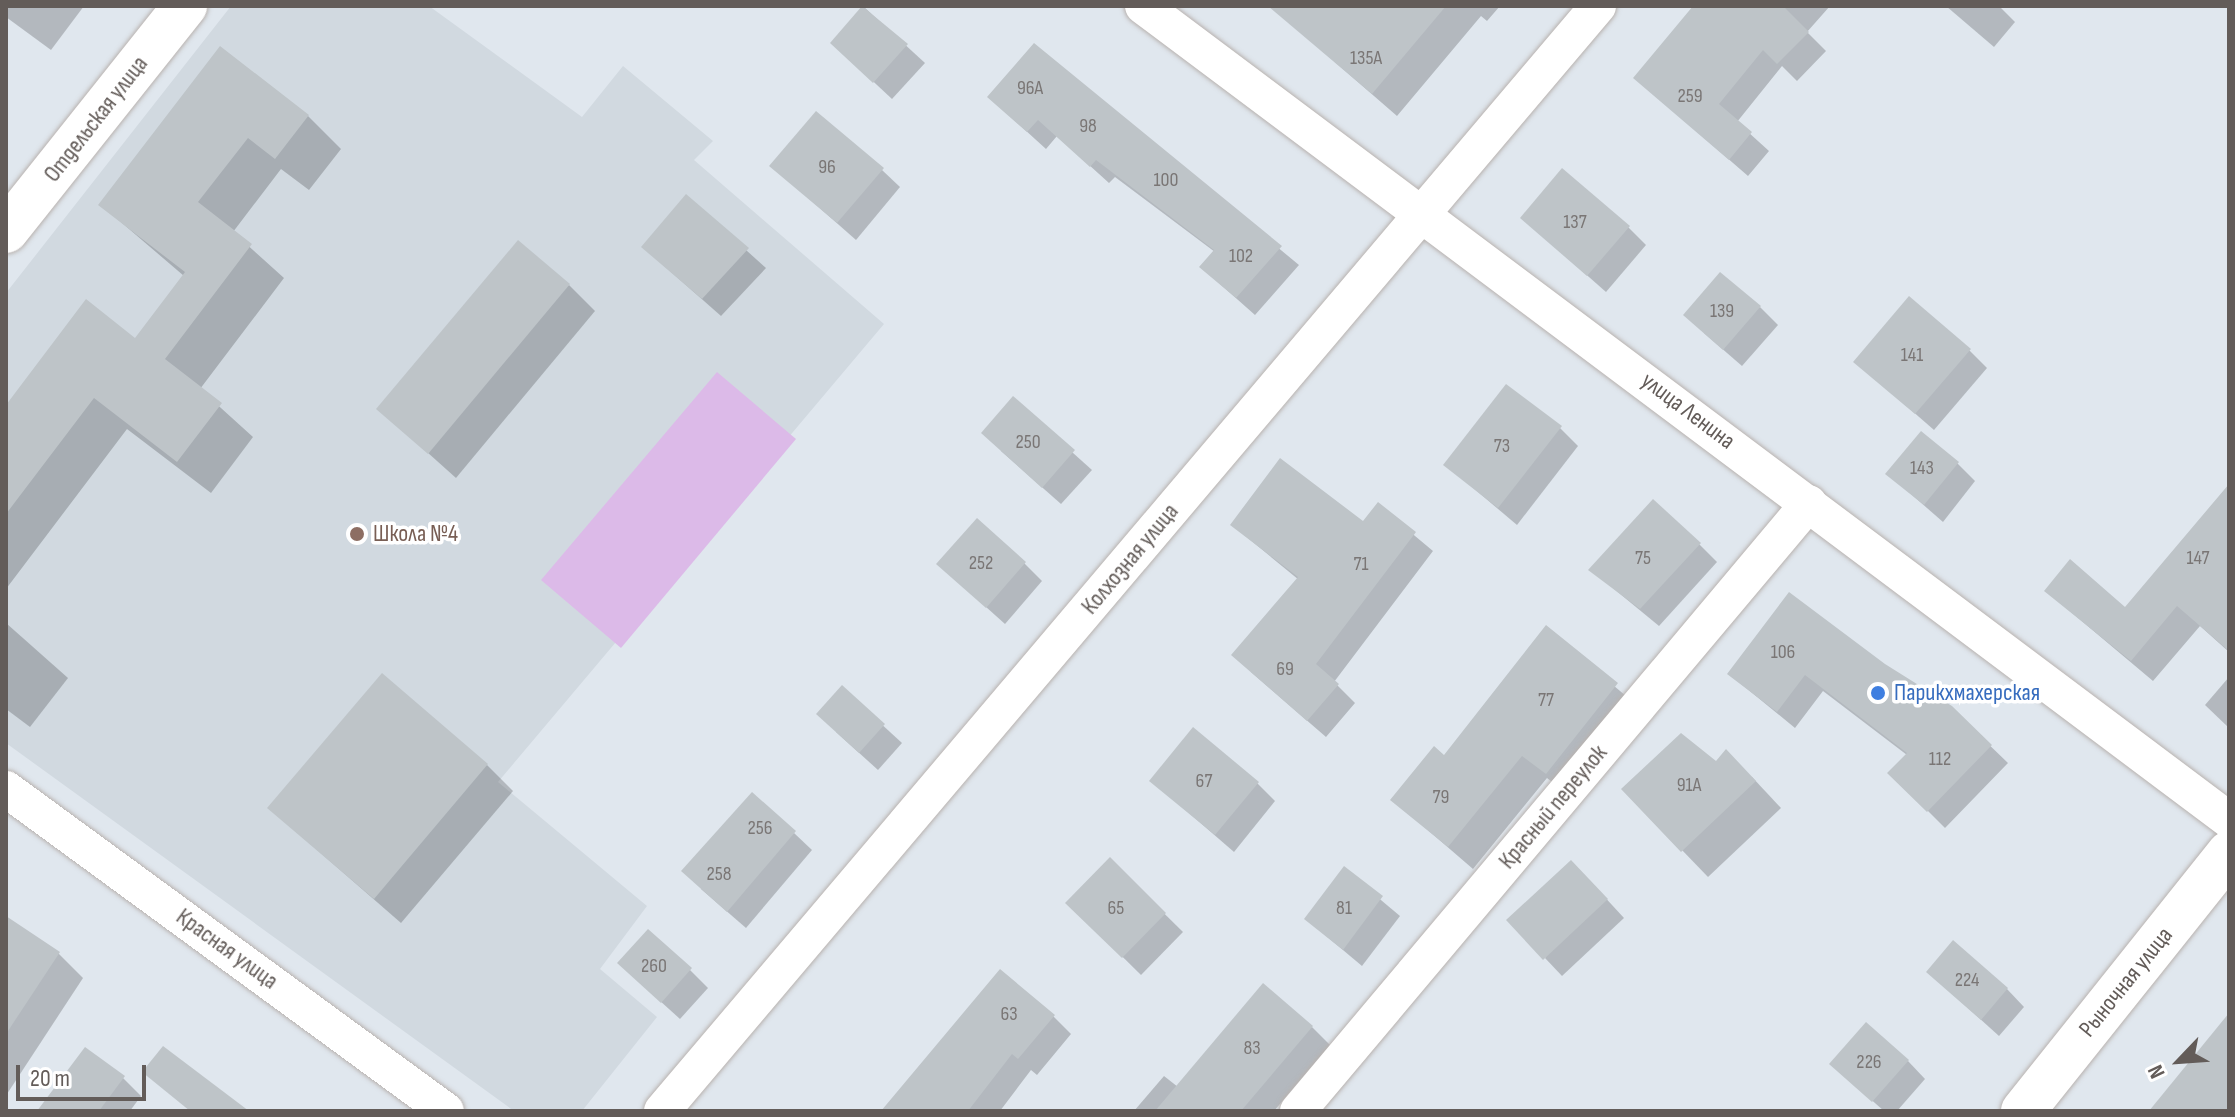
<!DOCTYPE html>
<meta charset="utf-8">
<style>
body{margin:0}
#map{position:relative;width:2235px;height:1117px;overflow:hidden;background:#e0e7ee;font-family:"Sofia Sans Condensed",sans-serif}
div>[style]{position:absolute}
.education>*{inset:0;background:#d1d9e0}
.green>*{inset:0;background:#dcbae8}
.shadow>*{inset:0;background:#0003}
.building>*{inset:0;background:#bec4c8}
.roads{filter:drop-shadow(0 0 2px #b8b2af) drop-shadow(0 0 2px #b8b2af)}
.street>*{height:36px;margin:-18px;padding:0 18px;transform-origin:18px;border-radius:18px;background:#fff}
.secondary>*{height:44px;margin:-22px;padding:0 22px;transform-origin:22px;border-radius:22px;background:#fff}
.dots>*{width:22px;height:22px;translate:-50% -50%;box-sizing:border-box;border:4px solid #fff;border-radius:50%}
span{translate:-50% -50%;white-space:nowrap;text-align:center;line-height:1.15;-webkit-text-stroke:7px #fff;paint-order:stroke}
.number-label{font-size:20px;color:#7a7675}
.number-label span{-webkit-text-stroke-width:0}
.street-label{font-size:24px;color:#635c59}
.education-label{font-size:24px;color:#785e54}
.left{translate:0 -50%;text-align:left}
.shop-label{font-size:24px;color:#366cbe}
.frame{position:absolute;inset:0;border:8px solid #635c59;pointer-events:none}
.north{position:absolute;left:2139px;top:1021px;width:80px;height:80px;-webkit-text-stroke:6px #fff;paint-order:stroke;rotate:245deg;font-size:22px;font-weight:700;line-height:32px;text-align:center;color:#635c59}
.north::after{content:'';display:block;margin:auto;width:28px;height:36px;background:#635c59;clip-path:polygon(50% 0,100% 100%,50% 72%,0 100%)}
.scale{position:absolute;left:16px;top:1065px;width:130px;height:36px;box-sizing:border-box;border:4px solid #635c59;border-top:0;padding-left:10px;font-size:24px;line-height:28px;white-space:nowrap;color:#635c59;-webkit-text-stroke:6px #fff;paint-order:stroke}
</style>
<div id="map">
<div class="education">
<div style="clip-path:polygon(231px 6px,429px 6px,582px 117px,623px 66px,713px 141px,694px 160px,884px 324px,498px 782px,647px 906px,600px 969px,657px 1017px,582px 1111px,514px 1111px,6px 743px,6px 293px)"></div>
</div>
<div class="green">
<div style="clip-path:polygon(717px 372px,796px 439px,621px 648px,541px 580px)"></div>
</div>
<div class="shadow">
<div style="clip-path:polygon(6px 6px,84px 6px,51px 50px,6px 17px)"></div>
<div style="clip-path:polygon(1304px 6px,1500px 6px,1487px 21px,1481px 16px,1397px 116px,1290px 23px)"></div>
<div style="clip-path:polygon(1707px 6px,1830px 6px,1807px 32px,1826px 51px,1797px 81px,1782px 66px,1737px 122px,1769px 151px,1748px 176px,1635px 78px)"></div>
<div style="clip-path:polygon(1946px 6px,1999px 6px,2015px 22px,1994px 47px)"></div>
<div style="clip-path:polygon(864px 7px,925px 63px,892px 99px,832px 43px)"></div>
<div style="clip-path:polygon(1034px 46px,1299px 265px,1255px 315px,1220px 284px,1215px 252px,1115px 177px,1109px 183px,1057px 136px,1046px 149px,989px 97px)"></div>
<div style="clip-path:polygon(220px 48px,308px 116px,341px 149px,309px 190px,281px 169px,233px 232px,284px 278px,200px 389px,253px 437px,211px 493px,127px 429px,6px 589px,6px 408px,136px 340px,184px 276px,101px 205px)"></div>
<div style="clip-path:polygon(772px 166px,882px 170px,900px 187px,856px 240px)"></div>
<div style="clip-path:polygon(687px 197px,766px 268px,721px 316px,662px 264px)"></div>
<div style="clip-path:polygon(1522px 218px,1628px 227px,1646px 245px,1606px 292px)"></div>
<div style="clip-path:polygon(569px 285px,595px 311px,456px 478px,379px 409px)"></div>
<div style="clip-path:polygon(1760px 307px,1778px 325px,1742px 366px,1704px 333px)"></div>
<div style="clip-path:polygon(1969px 350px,1987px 368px,1934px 430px,1856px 362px)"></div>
<div style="clip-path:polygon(1013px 399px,1092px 470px,1061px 504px,1001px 451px)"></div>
<div style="clip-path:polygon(1560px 428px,1578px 446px,1517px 525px,1446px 465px)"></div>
<div style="clip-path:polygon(1957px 463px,1975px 481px,1943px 522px,1888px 474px)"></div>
<div style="clip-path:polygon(1378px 505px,1433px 551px,1334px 682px,1355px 703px,1326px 737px,1251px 672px,1299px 580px,1232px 525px,1364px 524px)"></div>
<div style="clip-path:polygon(2229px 523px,2229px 652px,2200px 626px,2153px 681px,2046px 591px,2126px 610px)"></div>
<div style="clip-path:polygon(1699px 544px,1717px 562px,1659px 626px,1591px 570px)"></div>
<div style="clip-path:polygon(1024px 563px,1042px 581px,1005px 624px,957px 581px)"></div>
<div style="clip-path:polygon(6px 623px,68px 678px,30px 727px,6px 709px)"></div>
<div style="clip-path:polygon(1546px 628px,1640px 708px,1570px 796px,1547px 778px,1473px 869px,1393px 800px,1444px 757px)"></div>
<div style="clip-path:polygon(1884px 666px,1951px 708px,2008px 763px,1945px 828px,1890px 773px,1907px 755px,1823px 691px,1795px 728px,1729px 674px)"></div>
<div style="clip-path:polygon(2229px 677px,2229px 728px,2205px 705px)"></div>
<div style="clip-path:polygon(842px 688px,902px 743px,878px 770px,836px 732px)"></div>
<div style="clip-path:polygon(1716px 764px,1752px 777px,1781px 808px,1708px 877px,1624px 790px)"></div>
<div style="clip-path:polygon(487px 765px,513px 791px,401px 923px,269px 808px)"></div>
<div style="clip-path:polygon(1152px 781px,1257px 783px,1275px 801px,1234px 852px)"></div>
<div style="clip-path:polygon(794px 833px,812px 850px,746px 928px,701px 889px)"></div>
<div style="clip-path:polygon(1110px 860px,1183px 932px,1141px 975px,1068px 903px)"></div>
<div style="clip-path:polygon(1344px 869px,1400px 916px,1362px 966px,1306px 919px)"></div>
<div style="clip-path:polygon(1589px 880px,1624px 918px,1562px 976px,1545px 958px)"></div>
<div style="clip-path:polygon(6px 917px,59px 954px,83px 978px,7px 1094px)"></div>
<div style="clip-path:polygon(690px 970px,708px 988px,680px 1019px,638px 981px)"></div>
<div style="clip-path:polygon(1928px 972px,2007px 989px,2024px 1007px,1999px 1036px)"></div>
<div style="clip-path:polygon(1053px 1016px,1071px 1034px,1037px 1075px,1031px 1070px,1000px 1111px,883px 1111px)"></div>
<div style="clip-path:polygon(1312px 1027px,1330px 1045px,1274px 1111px,1134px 1111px,1164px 1076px,1178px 1087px)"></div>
<div style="clip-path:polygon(1908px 1061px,1925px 1079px,1897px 1111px,1884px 1111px,1850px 1081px)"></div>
<div style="clip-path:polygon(123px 1078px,141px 1096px,130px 1111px,40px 1111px)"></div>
</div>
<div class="building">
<div style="clip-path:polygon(862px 6px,908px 44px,873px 83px,830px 43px)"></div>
<div style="clip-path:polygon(1268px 6px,1446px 6px,1372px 94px)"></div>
<div style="clip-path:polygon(1693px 6px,1783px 6px,1809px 32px,1777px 64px,1763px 50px,1719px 104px,1752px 132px,1729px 160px,1633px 78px)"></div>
<div style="clip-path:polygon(1034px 43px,1282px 246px,1236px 298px,1199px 267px,1214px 250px,1096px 160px,1090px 167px,1038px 120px,1027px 132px,987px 97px)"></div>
<div style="clip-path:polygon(220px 46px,309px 115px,275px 159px,248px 138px,198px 202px,252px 244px,165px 359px,222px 403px,177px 462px,94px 398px,6px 514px,6px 405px,86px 299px,135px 338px,185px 272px,98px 205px)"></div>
<div style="clip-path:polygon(816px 111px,884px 168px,837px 223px,769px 166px)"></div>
<div style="clip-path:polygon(1562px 168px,1630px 226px,1587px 276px,1520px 218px)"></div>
<div style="clip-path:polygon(686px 194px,749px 248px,702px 299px,641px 247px)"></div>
<div style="clip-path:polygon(518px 240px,570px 284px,428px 454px,376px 409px)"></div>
<div style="clip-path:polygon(1720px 272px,1761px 306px,1723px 350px,1683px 315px)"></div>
<div style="clip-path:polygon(1909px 296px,1971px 349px,1915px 414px,1853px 362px)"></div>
<div style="clip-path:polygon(1506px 384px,1562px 426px,1498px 508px,1443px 465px)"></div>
<div style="clip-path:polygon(1013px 396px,1075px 450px,1042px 488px,981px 433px)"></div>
<div style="clip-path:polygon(1921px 431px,1959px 462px,1924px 505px,1885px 474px)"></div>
<div style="clip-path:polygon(1280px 458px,1363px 521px,1378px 502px,1416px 532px,1316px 664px,1339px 684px,1307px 721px,1231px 655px,1298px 577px,1230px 525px)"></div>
<div style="clip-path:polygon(2229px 484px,2229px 651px,2177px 606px,2131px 661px,2044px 591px,2070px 559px,2125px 607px)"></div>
<div style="clip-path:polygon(1653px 499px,1701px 543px,1640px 609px,1588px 570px)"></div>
<div style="clip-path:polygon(977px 518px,1026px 562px,986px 608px,936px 564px)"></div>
<div style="clip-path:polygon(1789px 592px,1885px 664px,1952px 706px,1992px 745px,1927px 812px,1887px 773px,1907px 753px,1805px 675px,1777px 712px,1727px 674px)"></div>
<div style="clip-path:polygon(1546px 625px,1618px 683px,1546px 774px,1522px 756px,1448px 847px,1390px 800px,1434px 746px,1444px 755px)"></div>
<div style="clip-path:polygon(382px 673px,488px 764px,374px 899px,267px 808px)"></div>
<div style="clip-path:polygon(842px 685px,885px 724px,859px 753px,816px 714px)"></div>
<div style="clip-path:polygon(1193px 727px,1259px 782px,1215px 835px,1149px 781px)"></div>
<div style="clip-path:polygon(1681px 733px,1716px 761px,1726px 749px,1756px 781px,1681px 852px,1621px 789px)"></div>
<div style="clip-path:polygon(752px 792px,796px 831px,727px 912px,681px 871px)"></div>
<div style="clip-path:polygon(1110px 857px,1166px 913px,1122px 958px,1065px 903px)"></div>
<div style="clip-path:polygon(1571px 860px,1608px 899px,1543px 960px,1506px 920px)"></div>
<div style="clip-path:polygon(1344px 866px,1383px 896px,1343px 950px,1304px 919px)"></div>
<div style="clip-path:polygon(6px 916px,60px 952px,6px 1034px)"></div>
<div style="clip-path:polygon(648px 929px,692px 968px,661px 1003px,617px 963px)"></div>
<div style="clip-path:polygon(1953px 940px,2008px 988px,1981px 1020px,1926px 972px)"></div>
<div style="clip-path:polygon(1000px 969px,1055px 1015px,1018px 1059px,1012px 1054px,968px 1111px,881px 1111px)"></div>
<div style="clip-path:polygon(1263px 983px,1313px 1026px,1241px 1111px,1155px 1111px)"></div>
<div style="clip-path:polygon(2229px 1013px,2229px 1111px,2149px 1111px)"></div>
<div style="clip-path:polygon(1866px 1022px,1909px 1060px,1872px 1102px,1829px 1064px)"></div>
<div style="clip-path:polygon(163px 1046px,249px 1111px,190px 1111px,142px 1072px)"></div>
<div style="clip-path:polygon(85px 1047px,125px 1076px,99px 1111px,37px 1111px)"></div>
</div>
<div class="roads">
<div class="street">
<div style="left:1143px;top:6px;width:1357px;rotate:36.85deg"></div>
<div style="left:6px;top:789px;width:545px;rotate:36.2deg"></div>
<div style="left:662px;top:1111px;width:1448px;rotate:-49.73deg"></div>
<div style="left:1298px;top:1111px;width:794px;rotate:-49.95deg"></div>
</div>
<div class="secondary">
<div style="left:6px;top:231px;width:288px;rotate:-51.5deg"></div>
<div style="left:2023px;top:1111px;width:330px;rotate:-51.4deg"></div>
</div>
</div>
<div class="dots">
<div style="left:357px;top:534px;background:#8d6e63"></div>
<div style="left:1878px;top:693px;background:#3f7fe0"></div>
</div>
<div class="number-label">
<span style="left:1366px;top:58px">135А</span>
<span style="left:1030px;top:88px">96А</span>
<span style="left:1690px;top:96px">259</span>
<span style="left:1088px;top:126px">98</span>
<span style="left:827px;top:167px">96</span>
<span style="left:1166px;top:180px">100</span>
<span style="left:1575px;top:222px">137</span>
<span style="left:1241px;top:256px">102</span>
<span style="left:1722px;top:311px">139</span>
<span style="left:1912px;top:355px">141</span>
<span style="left:1028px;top:442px">250</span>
<span style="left:1502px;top:446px">73</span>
<span style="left:1922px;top:468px">143</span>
<span style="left:1643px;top:558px">75</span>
<span style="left:2198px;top:558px">147</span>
<span style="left:981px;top:563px">252</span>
<span style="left:1361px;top:564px">71</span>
<span style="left:1783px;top:652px">106</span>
<span style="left:1285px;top:669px">69</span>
<span style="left:1546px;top:700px">77</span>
<span style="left:1940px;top:759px">112</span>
<span style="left:1204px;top:781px">67</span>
<span style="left:1689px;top:785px">91А</span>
<span style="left:1441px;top:797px">79</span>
<span style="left:760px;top:828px">256</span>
<span style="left:719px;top:874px">258</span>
<span style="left:1116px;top:908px">65</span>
<span style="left:1344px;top:908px">81</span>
<span style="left:654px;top:966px">260</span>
<span style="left:1967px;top:980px">224</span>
<span style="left:1009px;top:1014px">63</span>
<span style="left:1252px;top:1048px">83</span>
<span style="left:1869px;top:1062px">226</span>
</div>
<div class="street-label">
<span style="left:96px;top:119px;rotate:-52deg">Отдельская улица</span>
<span style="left:1688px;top:411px;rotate:37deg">улица Ленина</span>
<span style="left:1130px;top:559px;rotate:-50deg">Колхозная улица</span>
<span style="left:1553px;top:807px;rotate:-50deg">Красный переулок</span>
<span style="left:227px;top:949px;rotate:36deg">Красная улица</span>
<span style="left:2126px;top:982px;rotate:-51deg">Рыночная улица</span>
</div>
<div class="education-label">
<span class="left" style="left:373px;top:534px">Школа №4</span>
</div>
<div class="shop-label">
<span class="left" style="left:1894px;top:693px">Парикхмахерская</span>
</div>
<div class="frame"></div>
<div class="north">N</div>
<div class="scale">20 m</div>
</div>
